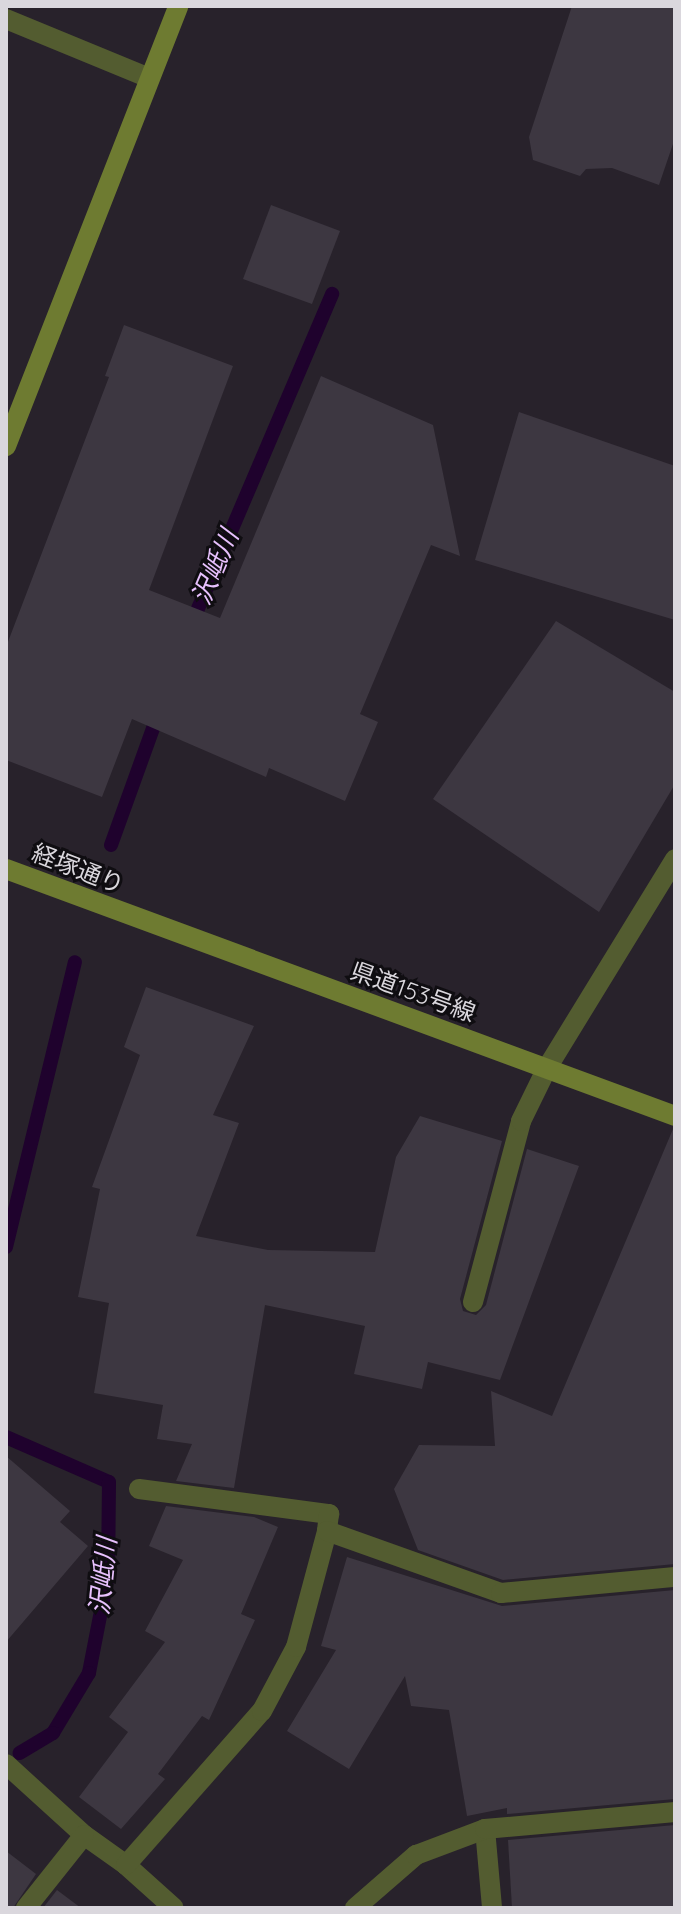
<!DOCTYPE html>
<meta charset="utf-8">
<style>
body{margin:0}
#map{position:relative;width:681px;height:1914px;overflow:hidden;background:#28222b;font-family:Quicksand,"Noto Sans JP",sans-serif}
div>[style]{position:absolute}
.stream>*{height:14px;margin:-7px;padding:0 7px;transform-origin:7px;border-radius:7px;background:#1f022d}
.building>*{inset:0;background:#3d3741}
.street>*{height:20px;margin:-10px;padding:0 10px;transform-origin:10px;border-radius:10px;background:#535c30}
.secondary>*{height:20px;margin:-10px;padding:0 10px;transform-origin:10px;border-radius:10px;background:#6e7b31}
span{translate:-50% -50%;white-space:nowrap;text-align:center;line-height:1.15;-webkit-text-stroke:6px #0f0d11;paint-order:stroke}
.street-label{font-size:24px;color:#dad7dd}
.water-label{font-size:26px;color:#e8c1fe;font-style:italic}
.frame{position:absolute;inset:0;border:8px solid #dad7dd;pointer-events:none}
</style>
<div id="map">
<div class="stream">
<div style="left:191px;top:625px;width:360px;rotate:-66.9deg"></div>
<div style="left:111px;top:845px;width:141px;rotate:-70.2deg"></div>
<div style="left:6px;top:1247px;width:293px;rotate:-76.4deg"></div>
<div style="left:6px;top:1437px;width:112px;rotate:23.6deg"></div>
<div style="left:109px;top:1482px;width:93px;rotate:90.6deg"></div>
<div style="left:108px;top:1575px;width:100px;rotate:101deg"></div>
<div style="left:89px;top:1673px;width:70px;rotate:121deg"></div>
<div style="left:53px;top:1733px;width:39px;rotate:149deg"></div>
</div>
<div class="building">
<div style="clip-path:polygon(572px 6px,675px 6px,675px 138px,659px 185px,612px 168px,586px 169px,580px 176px,533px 160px,529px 137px)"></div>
<div style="clip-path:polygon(271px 205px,340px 231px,312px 304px,243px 279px)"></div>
<div style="clip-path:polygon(124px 325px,233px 366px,149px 590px,220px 618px,321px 376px,433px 425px,460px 556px,431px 545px,360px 714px,378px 722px,345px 801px,269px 768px,266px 777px,132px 719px,102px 797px,6px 760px,6px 647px,109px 377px,105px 376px)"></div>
<div style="clip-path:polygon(519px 412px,675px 466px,675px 620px,475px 560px)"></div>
<div style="clip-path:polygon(556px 621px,675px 692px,675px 784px,599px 912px,433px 799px)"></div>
<div style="clip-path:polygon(146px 987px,254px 1026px,213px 1115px,239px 1123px,196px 1236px,268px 1250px,375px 1252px,396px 1157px,420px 1116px,502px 1141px,460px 1299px,463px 1311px,476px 1315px,486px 1305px,527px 1149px,579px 1166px,500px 1380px,428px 1362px,422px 1389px,354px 1374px,365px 1326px,265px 1305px,234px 1488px,176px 1481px,192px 1444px,157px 1439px,163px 1405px,94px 1393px,109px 1303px,78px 1297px,100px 1189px,92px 1187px,140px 1055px,124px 1047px)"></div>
<div style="clip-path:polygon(673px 1129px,675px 1564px,503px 1580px,418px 1550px,394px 1489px,419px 1445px,495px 1446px,491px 1391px,552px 1416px)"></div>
<div style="clip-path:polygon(6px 1456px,70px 1511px,60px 1522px,88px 1546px,6px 1642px)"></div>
<div style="clip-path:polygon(166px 1506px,254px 1517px,278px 1527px,241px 1614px,255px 1620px,209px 1720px,202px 1716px,158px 1774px,165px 1779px,121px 1829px,79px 1797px,128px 1732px,109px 1717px,165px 1642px,145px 1631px,183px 1560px,149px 1546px)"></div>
<div style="clip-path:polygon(347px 1557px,502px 1606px,675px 1590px,675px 1799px,507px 1814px,507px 1808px,467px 1816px,449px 1710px,411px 1706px,405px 1676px,349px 1769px,287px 1731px,336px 1650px,321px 1646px)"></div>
<div style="clip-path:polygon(675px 1825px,675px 1908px,512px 1908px,508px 1840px)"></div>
<div style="clip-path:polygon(6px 1851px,36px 1874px,13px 1908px,6px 1908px)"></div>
<div style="clip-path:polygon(57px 1890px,81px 1908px,43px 1908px)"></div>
</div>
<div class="street">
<div style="left:6px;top:19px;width:155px;rotate:22.4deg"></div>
<div style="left:473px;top:1302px;width:187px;rotate:-75.1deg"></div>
<div style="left:521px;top:1121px;width:59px;rotate:-63.9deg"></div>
<div style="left:547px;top:1068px;width:245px;rotate:-58.5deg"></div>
<div style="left:139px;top:1489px;width:192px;rotate:7.5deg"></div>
<div style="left:329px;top:1514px;width:17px;rotate:97deg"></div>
<div style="left:6px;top:1764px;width:105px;rotate:42.3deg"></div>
<div style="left:84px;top:1835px;width:52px;rotate:35.5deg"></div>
<div style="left:126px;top:1865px;width:64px;rotate:41.9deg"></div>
<div style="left:485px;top:1829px;width:79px;rotate:84.9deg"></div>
<div style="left:126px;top:1865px;width:205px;rotate:-48.6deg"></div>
<div style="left:262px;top:1711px;width:72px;rotate:-62deg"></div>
<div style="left:296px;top:1647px;width:120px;rotate:-75deg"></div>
<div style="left:327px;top:1531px;width:185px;rotate:19.6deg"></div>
<div style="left:501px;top:1593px;width:175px;rotate:-5.3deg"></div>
<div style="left:26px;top:1908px;width:93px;rotate:-51.5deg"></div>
<div style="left:355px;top:1908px;width:81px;rotate:-41deg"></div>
<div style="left:416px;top:1855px;width:74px;rotate:-20.6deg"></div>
<div style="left:485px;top:1829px;width:191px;rotate:-5.1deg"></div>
</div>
<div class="secondary">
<div style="left:6px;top:446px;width:472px;rotate:-68.6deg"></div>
<div style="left:6px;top:869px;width:713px;rotate:20.26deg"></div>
</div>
<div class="street-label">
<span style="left:78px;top:869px;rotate:21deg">経塚通り</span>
<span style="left:413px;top:992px;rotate:20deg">県道153号線</span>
</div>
<div class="water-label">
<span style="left:215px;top:567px;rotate:-67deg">沢岻川</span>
<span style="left:103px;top:1576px;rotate:-84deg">沢岻川</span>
</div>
<div class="frame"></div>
</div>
